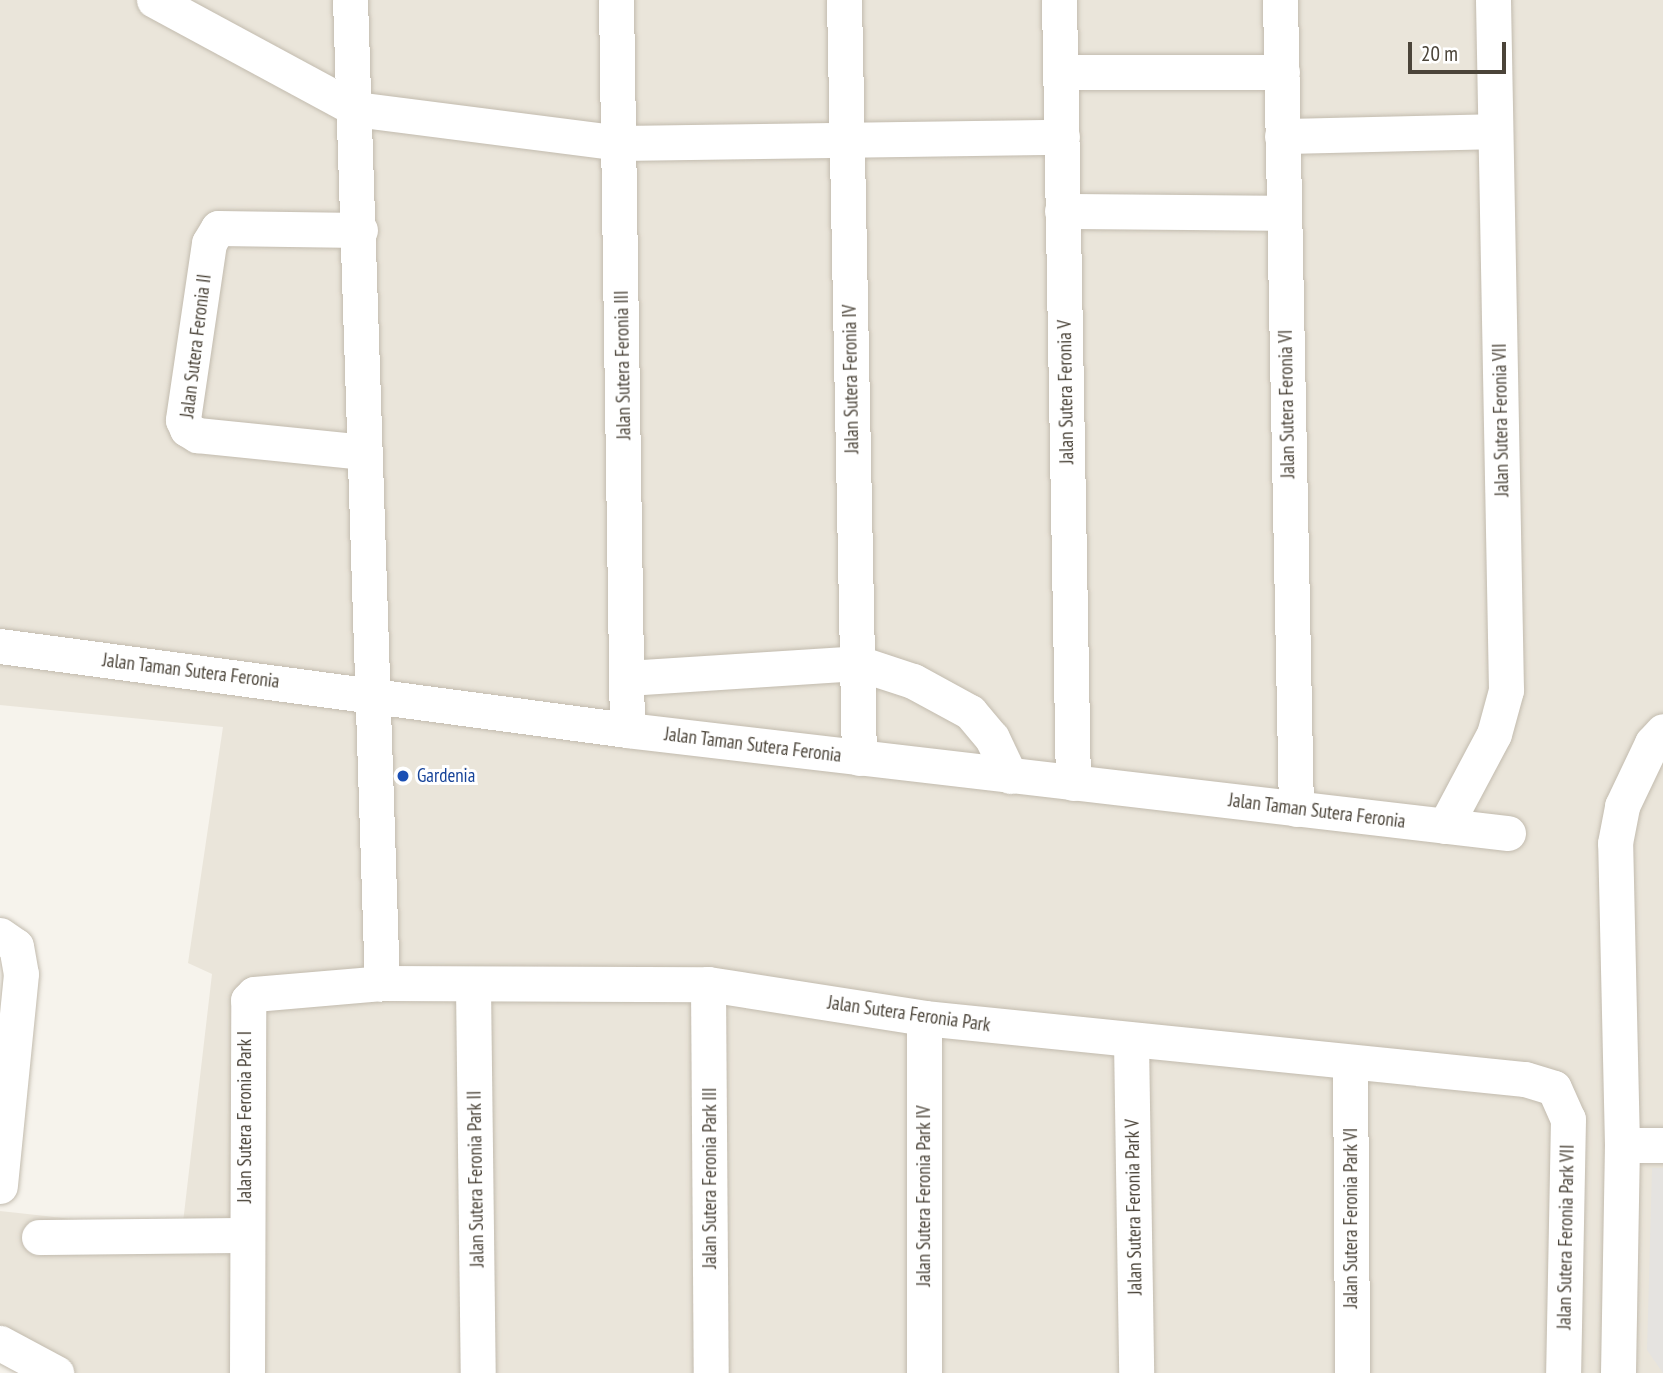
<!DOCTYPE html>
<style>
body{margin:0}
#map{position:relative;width:1663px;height:1373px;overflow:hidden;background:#f6f3ec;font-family:"PT Sans Narrow",sans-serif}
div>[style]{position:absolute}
.residential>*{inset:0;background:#eae5da}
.parking>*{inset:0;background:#e5e3e0}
.roads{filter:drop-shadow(0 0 2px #c2bbae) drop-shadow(0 0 2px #c2bbae)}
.minor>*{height:35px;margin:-17.5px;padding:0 17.5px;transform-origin:17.5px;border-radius:17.5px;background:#fff}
.dots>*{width:19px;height:19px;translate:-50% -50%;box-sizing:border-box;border:4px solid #fff;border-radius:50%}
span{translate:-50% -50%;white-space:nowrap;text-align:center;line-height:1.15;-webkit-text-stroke:6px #fff;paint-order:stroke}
.street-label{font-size:19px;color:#4b4439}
.transit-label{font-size:19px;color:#164399}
.left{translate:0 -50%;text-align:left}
.scale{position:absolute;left:1408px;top:42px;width:98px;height:32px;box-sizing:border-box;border:4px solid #4b4439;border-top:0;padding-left:9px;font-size:21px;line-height:24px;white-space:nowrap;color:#4b4439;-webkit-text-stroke:5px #fff;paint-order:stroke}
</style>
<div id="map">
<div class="residential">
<div style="clip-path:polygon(0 0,1663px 0,1663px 1373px,56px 1373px,0 1342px,0 1211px,182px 1231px,212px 974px,188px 963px,223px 727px,0 705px)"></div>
</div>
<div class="parking">
<div style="clip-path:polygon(1652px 1168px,1663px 1168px,1663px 1373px,1647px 1350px)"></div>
</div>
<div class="roads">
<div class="minor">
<div style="left:154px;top:0;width:230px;rotate:28.4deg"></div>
<div style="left:356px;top:109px;width:266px;rotate:7.3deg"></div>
<div style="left:620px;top:143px;width:442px;rotate:-0.8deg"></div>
<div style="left:350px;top:0;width:984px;rotate:88.14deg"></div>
<div style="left:616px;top:0;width:730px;rotate:89.14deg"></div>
<div style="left:844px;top:0;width:758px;rotate:88.87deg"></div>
<div style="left:1059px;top:0;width:783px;rotate:88.98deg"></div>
<div style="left:1280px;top:0;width:809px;rotate:88.87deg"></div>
<div style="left:1061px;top:72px;width:221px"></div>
<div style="left:1282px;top:136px;width:213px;rotate:-1.3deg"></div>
<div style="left:1062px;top:211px;width:221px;rotate:0.5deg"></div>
<div style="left:360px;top:230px;width:142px;rotate:-179.2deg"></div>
<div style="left:218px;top:228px;width:17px;rotate:121deg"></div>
<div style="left:209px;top:243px;width:179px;rotate:98.4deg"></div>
<div style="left:183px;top:420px;width:10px;rotate:66deg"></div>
<div style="left:187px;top:429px;width:12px;rotate:31deg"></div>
<div style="left:197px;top:435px;width:168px;rotate:5.8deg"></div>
<div style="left:0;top:646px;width:633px;rotate:7.63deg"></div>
<div style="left:627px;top:730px;width:887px;rotate:6.67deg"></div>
<div style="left:627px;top:678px;width:231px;rotate:-3.7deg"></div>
<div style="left:858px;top:663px;width:58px;rotate:18.1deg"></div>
<div style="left:913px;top:681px;width:65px;rotate:28.5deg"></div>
<div style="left:970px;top:712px;width:34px;rotate:50deg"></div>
<div style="left:992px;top:738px;width:42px;rotate:64.7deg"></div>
<div style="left:1445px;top:826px;width:104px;rotate:-62deg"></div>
<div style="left:1494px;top:734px;width:46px;rotate:-74.7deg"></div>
<div style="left:1506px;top:690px;width:690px;rotate:-91.08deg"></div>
<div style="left:0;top:935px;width:19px;rotate:35deg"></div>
<div style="left:16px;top:946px;width:28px;rotate:80deg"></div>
<div style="left:21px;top:974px;width:213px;rotate:95.7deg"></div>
<div style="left:708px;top:984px;width:389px;rotate:89.6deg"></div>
<div style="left:473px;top:986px;width:387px;rotate:89.3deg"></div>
<div style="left:924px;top:1018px;width:355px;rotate:90deg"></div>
<div style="left:1131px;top:1041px;width:332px;rotate:89.1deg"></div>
<div style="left:1350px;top:1064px;width:309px;rotate:89.6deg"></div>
<div style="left:1622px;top:1145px;width:41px"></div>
<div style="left:39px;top:1237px;width:206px;rotate:-0.6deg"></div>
<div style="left:0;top:1343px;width:64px;rotate:28.2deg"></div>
<div style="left:247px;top:1373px;width:373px;rotate:-89.8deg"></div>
<div style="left:248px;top:1000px;width:8px;rotate:-45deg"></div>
<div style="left:254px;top:994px;width:128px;rotate:-4.9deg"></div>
<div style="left:382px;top:983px;width:326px;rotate:0.2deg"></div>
<div style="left:708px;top:984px;width:219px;rotate:8.9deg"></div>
<div style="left:924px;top:1018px;width:604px;rotate:5.8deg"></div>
<div style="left:1525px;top:1079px;width:30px;rotate:17deg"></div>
<div style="left:1554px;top:1088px;width:34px;rotate:66deg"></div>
<div style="left:1568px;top:1119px;width:254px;rotate:91.1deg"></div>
<div style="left:1618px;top:1373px;width:228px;rotate:-89deg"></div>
<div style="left:1622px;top:1145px;width:302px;rotate:-91.3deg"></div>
<div style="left:1615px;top:843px;width:38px;rotate:-79deg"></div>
<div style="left:1622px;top:806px;width:70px;rotate:-64.5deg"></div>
<div style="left:1652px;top:743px;width:16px;rotate:-47deg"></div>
</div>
</div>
<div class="dots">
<div style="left:403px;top:776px;background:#1a4fb4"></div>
</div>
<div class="street-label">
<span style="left:196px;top:346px;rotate:-83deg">Jalan Sutera Feronia II</span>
<span style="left:623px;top:365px;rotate:-91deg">Jalan Sutera Feronia III</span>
<span style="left:851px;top:379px;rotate:-91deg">Jalan Sutera Feronia IV</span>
<span style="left:1066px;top:392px;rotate:-91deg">Jalan Sutera Feronia V</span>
<span style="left:1287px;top:404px;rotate:-91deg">Jalan Sutera Feronia VI</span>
<span style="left:1501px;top:420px;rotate:-91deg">Jalan Sutera Feronia VII</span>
<span style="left:191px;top:671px;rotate:7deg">Jalan Taman Sutera Feronia</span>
<span style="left:753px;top:745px;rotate:7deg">Jalan Taman Sutera Feronia</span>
<span style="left:1317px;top:811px;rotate:7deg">Jalan Taman Sutera Feronia</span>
<span style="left:909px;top:1014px;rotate:8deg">Jalan Sutera Feronia Park</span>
<span style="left:245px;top:1117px;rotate:-90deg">Jalan Sutera Feronia Park I</span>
<span style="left:710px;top:1178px;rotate:-90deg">Jalan Sutera Feronia Park III</span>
<span style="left:476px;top:1179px;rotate:-91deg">Jalan Sutera Feronia Park II</span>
<span style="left:924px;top:1196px;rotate:-90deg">Jalan Sutera Feronia Park IV</span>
<span style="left:1134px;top:1207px;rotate:-91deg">Jalan Sutera Feronia Park V</span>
<span style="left:1351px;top:1218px;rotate:-90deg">Jalan Sutera Feronia Park VI</span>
<span style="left:1566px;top:1237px;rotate:-89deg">Jalan Sutera Feronia Park VII</span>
</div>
<div class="transit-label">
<span class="left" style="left:417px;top:776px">Gardenia</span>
</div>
<div class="scale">20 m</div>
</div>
